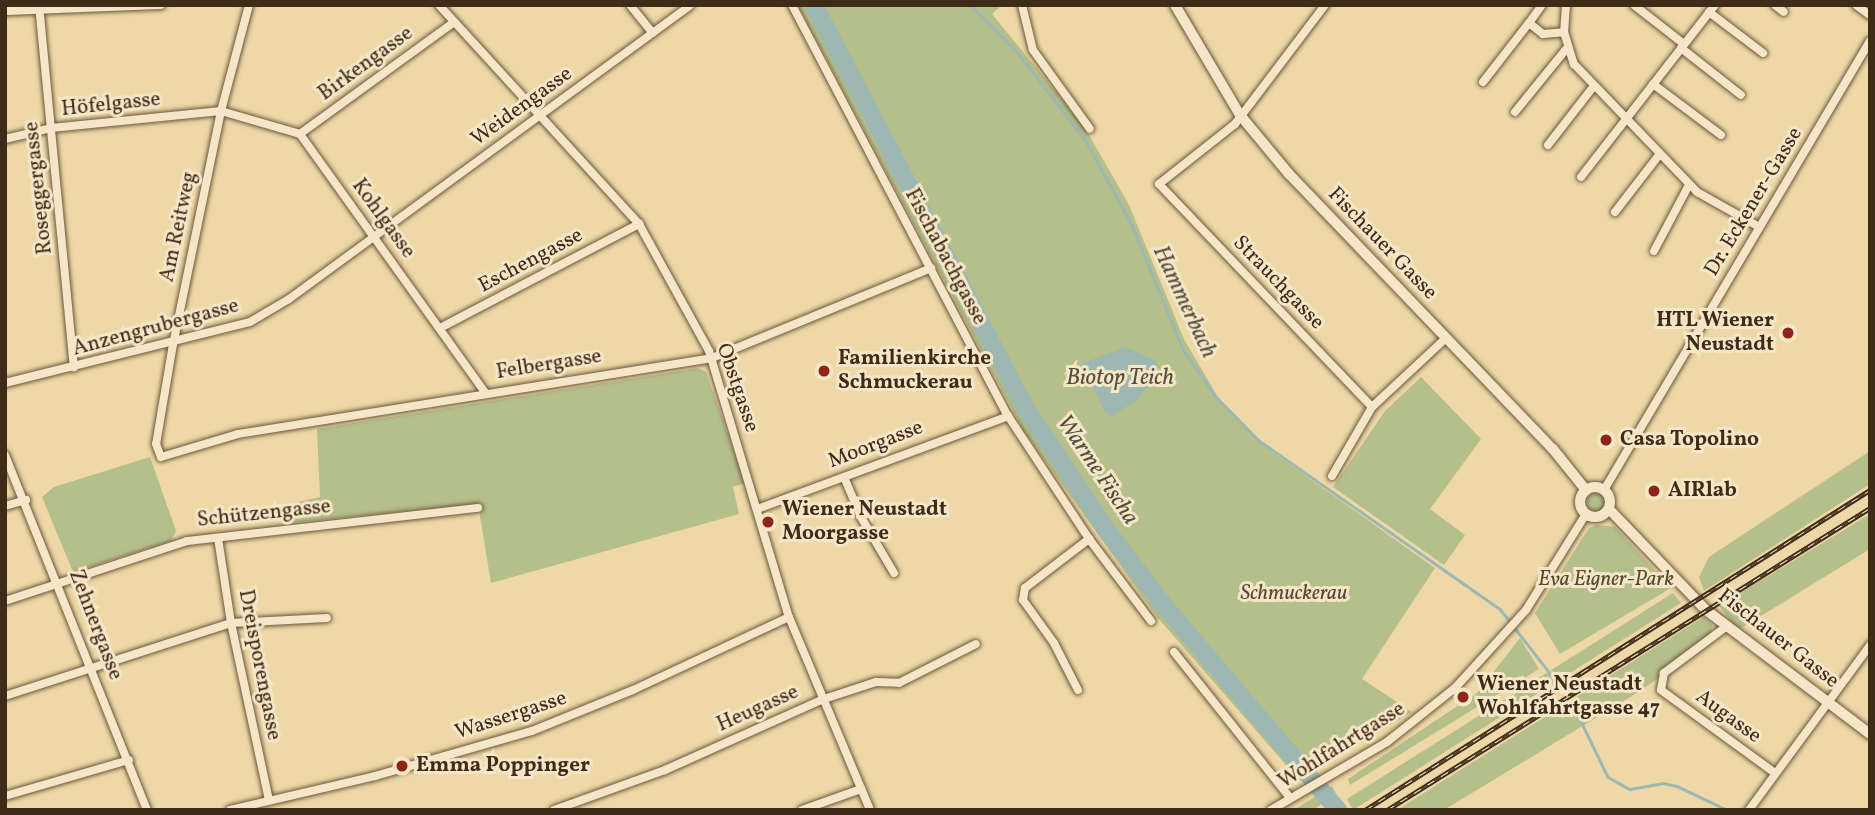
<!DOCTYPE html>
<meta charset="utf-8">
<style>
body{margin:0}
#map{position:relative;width:1875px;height:815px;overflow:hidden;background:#eed8a7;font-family:Vollkorn,serif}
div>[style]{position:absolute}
.green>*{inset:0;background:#b5bf8a}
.round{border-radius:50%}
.water>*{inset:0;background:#9db8b2}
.stream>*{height:2.5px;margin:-1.25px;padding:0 1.25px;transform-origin:1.25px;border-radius:1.25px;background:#9db8b2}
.river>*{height:18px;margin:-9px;padding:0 9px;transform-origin:9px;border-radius:9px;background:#9db8b2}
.roads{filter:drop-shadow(0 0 2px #6a573c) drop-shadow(0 0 2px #6a573c)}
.street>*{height:8px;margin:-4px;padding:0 4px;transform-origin:4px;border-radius:4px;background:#f4e6c6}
.secondary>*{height:10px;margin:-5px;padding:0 5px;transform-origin:5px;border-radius:5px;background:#f4e6c6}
.secondary>.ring{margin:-5px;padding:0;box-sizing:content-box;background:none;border:10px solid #f4e6c6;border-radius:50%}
.rail>*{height:5px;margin-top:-2.5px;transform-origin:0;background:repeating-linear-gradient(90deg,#f4e6c6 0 8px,#3e2c19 0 16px);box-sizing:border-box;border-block:2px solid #3e2c19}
.dots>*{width:19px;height:19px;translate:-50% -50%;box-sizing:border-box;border:4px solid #f4e6c6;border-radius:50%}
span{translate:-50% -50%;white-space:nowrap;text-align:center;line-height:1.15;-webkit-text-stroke:6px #f4e6c6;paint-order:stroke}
.street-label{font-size:21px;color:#3e2c19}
.poi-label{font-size:21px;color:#3e2c19;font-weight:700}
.right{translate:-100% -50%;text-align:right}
.left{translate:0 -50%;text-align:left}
.park-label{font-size:21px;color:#564930;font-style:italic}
.water-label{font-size:23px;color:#564f3f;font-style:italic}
.frame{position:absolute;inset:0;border:7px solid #3e2c19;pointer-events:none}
</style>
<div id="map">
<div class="green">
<div style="clip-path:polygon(798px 5px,1002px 5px,992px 14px,1084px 126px,1129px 205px,1184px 339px,1217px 396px,1270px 450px,1435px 568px,1362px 679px,1412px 712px,1299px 780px,1158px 618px,1024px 431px)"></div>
<div style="clip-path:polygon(698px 368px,706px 372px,745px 483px,733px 487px,739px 514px,491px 583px,478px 504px,289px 523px,285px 505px,320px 497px,317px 429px)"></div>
<div style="clip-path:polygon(1421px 377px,1481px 439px,1430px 509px,1465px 535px,1444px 565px,1333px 487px,1385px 411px)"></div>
<div style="clip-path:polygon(1870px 451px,1870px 484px,1704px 591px,1699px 577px,1709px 557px)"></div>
<div style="clip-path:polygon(150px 457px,176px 531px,171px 541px,73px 572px,42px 497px,54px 487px)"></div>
<div class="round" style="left:1587px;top:493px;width:18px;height:18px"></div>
<div style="clip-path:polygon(1870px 514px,1870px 549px,1738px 630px,1719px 606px)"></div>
<div style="clip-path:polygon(1597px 525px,1615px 527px,1671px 588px,1560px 654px,1535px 613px,1589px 528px)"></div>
<div style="clip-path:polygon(1673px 593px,1681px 603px,1353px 810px,1347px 799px)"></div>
<div style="clip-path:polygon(1703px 617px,1712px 625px,1709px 642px,1640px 691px,1444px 810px,1397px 810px)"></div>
<div style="clip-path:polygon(1520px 638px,1539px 669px,1350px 785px,1348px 779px,1477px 693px)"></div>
<div style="clip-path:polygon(1332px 786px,1336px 794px,1313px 810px,1294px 810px)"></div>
</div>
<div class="water">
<div style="clip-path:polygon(1126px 347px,1156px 361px,1159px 372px,1137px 400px,1112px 416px,1104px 411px,1083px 363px)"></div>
</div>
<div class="stream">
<div style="left:970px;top:5px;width:63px;rotate:44.4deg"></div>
<div style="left:1015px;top:49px;width:116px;rotate:52.3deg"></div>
<div style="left:1086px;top:141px;width:96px;rotate:61.3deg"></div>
<div style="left:1132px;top:225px;width:136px;rotate:67.6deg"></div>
<div style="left:1184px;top:351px;width:57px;rotate:54.9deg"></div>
<div style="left:1217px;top:398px;width:57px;rotate:45.7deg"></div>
<div style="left:1257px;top:439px;width:297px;rotate:35deg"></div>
<div style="left:1500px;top:609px;width:80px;rotate:52.1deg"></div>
<div style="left:1578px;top:715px;width:69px;rotate:64.2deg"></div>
<div style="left:1608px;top:777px;width:25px;rotate:29deg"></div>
<div style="left:1630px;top:789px;width:34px;rotate:-10deg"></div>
<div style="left:1663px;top:783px;width:14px;rotate:12deg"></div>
<div style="left:1677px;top:786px;width:55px;rotate:25.6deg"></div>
</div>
<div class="river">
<div style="left:814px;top:5px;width:454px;rotate:62.3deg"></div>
<div style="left:1025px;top:407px;width:144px;rotate:56.6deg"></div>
<div style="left:1104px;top:527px;width:103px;rotate:52.5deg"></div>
<div style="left:1167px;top:609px;width:264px;rotate:49.6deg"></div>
</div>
<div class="roads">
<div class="street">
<div style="left:39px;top:5px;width:364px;rotate:84.5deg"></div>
<div style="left:249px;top:5px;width:110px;rotate:104.8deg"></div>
<div style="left:221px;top:111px;width:238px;rotate:101.6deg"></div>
<div style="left:173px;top:344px;width:101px;rotate:99.6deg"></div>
<div style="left:156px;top:444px;width:14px;rotate:69deg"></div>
<div style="left:161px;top:457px;width:80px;rotate:-16.6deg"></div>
<div style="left:238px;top:434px;width:480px;rotate:-9.1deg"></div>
<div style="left:712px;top:358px;width:237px;rotate:-22.3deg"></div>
<div style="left:439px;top:5px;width:297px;rotate:47.6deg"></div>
<div style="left:639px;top:224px;width:145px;rotate:61.1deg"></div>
<div style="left:709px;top:351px;width:278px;rotate:73.3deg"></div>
<div style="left:789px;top:617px;width:209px;rotate:67.2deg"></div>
<div style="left:630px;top:5px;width:36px;rotate:51deg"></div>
<div style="left:792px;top:5px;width:464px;rotate:62.3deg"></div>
<div style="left:1008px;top:416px;width:147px;rotate:56.6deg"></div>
<div style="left:1089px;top:539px;width:103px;rotate:52.9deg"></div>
<div style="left:1022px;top:5px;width:46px;rotate:76.3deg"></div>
<div style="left:1033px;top:50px;width:97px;rotate:54.2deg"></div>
<div style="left:1325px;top:5px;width:149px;rotate:127.1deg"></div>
<div style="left:1235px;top:124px;width:97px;rotate:141.7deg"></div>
<div style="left:1159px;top:184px;width:308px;rotate:46.3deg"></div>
<div style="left:1542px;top:5px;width:22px;rotate:126deg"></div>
<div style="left:1529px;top:23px;width:18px;rotate:38deg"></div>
<div style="left:1543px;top:34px;width:21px;rotate:-5deg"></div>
<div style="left:1566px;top:5px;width:27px;rotate:94deg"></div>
<div style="left:1564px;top:32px;width:34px;rotate:73deg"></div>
<div style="left:1574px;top:64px;width:178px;rotate:46.1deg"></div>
<div style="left:1697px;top:192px;width:71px;rotate:29.4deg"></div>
<div style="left:1634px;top:5px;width:63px;rotate:38deg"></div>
<div style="left:1775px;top:5px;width:11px;rotate:38deg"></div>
<div style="left:1856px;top:5px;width:17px;rotate:36deg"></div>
<div style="left:5px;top:11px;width:156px;rotate:-2.2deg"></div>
<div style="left:1709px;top:12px;width:68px;rotate:37.2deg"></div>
<div style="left:1681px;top:48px;width:76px;rotate:38.1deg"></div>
<div style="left:1483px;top:82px;width:75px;rotate:-52.1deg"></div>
<div style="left:1653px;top:84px;width:85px;rotate:36.9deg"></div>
<div style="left:1515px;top:112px;width:82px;rotate:-50.9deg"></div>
<div style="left:300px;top:134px;width:190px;rotate:-36deg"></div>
<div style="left:5px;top:139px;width:47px;rotate:-13.4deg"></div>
<div style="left:51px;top:128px;width:171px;rotate:-5.7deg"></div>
<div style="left:221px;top:111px;width:82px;rotate:16.2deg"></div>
<div style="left:300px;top:134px;width:317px;rotate:54.4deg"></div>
<div style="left:1548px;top:145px;width:75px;rotate:-52.1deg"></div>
<div style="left:1581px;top:177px;width:218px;rotate:-52.1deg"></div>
<div style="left:1615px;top:212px;width:72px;rotate:-52.3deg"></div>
<div style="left:1654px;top:251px;width:75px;rotate:-62.1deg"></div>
<div style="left:440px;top:328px;width:225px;rotate:-27.6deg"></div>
<div style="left:5px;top:383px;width:252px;rotate:-14deg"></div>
<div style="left:250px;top:322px;width:45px;rotate:-30.5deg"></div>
<div style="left:289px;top:299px;width:497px;rotate:-36.2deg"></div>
<div style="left:5px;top:455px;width:382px;rotate:68.2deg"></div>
<div style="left:1332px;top:476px;width:80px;rotate:-59.9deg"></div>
<div style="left:1372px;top:407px;width:101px;rotate:-43deg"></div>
<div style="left:844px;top:477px;width:43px;rotate:67deg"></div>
<div style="left:861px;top:517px;width:65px;rotate:59.5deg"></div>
<div style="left:1604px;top:490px;width:522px;rotate:-59.36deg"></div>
<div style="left:5px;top:506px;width:22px;rotate:-16deg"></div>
<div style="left:757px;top:509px;width:268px;rotate:-20.3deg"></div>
<div style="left:218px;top:538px;width:86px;rotate:81.3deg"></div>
<div style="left:231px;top:623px;width:181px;rotate:77.9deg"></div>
<div style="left:5px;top:601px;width:192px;rotate:-18.2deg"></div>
<div style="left:187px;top:541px;width:293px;rotate:-6.5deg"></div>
<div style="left:1727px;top:626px;width:79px;rotate:143.3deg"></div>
<div style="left:1664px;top:673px;width:17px;rotate:100deg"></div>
<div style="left:1661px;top:690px;width:141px;rotate:36.1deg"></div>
<div style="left:1174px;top:652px;width:186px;rotate:51.5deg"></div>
<div style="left:1078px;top:690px;width:53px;rotate:-117.1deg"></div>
<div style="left:1054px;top:643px;width:53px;rotate:-125.8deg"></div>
<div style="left:1023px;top:600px;width:12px;rotate:-81deg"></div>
<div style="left:1025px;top:588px;width:81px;rotate:-37.4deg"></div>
<div style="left:5px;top:696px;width:237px;rotate:-17.9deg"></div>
<div style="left:231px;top:623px;width:96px;rotate:-3deg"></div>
<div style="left:5px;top:796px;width:129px;rotate:-16.2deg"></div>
<div style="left:230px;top:810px;width:149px;rotate:-13.2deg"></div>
<div style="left:375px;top:776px;width:163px;rotate:-16deg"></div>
<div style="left:532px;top:731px;width:109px;rotate:-22.1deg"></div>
<div style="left:633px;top:690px;width:172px;rotate:-25.1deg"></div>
<div style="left:554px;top:810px;width:118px;rotate:-19.8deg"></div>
<div style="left:665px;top:770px;width:174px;rotate:-24.1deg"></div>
<div style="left:824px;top:699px;width:55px;rotate:-18.1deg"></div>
<div style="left:876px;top:682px;width:23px;rotate:2deg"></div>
<div style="left:899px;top:683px;width:86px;rotate:-26.9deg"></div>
<div style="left:802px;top:810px;width:63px;rotate:-19.6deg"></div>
<div style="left:1271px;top:810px;width:134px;rotate:-30.4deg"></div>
<div style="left:1387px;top:742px;width:87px;rotate:-38.5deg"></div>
<div style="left:1455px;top:688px;width:105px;rotate:-47.7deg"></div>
<div style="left:1526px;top:610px;width:113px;rotate:-58deg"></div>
<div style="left:1749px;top:810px;width:205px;rotate:-53.7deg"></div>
</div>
<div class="secondary">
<div style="left:1175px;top:5px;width:128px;rotate:59.4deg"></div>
<div style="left:1240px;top:115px;width:77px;rotate:50.3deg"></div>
<div style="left:1289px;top:174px;width:381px;rotate:46.2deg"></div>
<div style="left:1553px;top:449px;width:53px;rotate:51.2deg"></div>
<div class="ring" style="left:1580px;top:487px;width:20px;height:20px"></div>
<div style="left:1609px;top:509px;width:140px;rotate:46.2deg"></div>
<div style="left:1706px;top:610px;width:206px;rotate:37.1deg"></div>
</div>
</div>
<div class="rail">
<div style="left:1365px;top:810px;width:598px;rotate:-32.36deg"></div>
<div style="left:1387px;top:810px;width:570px;rotate:-32.02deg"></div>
</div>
<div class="dots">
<div style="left:1788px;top:333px;background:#8f2418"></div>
<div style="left:824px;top:371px;background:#8f2418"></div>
<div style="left:1606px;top:440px;background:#8f2418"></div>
<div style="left:1654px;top:491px;background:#8f2418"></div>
<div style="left:768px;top:522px;background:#8f2418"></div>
<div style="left:1463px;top:697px;background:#8f2418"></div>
<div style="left:402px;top:766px;background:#8f2418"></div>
</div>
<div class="street-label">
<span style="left:366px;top:64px;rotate:-36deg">Birkengasse</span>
<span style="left:111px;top:105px;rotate:-6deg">Höfelgasse</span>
<span style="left:522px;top:107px;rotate:-36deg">Weidengasse</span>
<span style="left:39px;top:188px;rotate:-96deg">Roseggergasse</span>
<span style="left:1754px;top:202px;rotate:-59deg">Dr. Eckener-Gasse</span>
<span style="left:383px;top:219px;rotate:54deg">Kohlgasse</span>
<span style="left:179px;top:227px;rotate:-78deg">Am Reitweg</span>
<span style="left:1382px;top:244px;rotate:46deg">Fischauer Gasse</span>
<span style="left:945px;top:257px;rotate:62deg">Fischabachgasse</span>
<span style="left:531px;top:261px;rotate:-28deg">Eschengasse</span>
<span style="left:1278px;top:283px;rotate:46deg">Strauchgasse</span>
<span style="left:156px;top:328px;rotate:-15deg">Anzengrubergasse</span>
<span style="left:549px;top:365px;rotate:-9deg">Felbergasse</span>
<span style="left:737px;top:388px;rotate:71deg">Obstgasse</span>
<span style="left:876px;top:445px;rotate:-21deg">Moorgasse</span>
<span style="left:264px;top:514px;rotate:-6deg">Schützengasse</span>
<span style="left:95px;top:625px;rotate:69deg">Zehnergasse</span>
<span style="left:1778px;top:639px;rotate:38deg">Fischauer Gasse</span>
<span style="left:259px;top:665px;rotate:79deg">Dreisporengasse</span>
<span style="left:758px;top:709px;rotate:-24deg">Heugasse</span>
<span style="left:511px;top:716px;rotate:-18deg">Wassergasse</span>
<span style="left:1728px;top:717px;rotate:36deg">Augasse</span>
<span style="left:1342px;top:746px;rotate:-32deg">Wohlfahrtgasse</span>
</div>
<div class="poi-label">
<span class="right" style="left:1774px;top:333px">HTL Wiener<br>Neustadt</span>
<span class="left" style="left:838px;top:371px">Familienkirche<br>Schmuckerau</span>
<span class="left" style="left:1620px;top:440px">Casa Topolino</span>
<span class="left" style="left:1668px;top:491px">AIRlab</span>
<span class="left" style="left:782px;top:522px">Wiener Neustadt<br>Moorgasse</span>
<span class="left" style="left:1477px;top:697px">Wiener Neustadt<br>Wohlfahrtgasse 47</span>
<span class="left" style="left:416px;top:766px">Emma Poppinger</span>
</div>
<div class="park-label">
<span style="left:1606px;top:580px">Eva Eigner-Park</span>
<span style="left:1294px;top:594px">Schmuckerau</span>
</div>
<div class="water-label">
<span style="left:1184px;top:302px;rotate:65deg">Hammerbach</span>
<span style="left:1120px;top:378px">Biotop Teich</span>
<span style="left:1097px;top:470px;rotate:56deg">Warme Fischa</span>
</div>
<div class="frame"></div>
</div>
